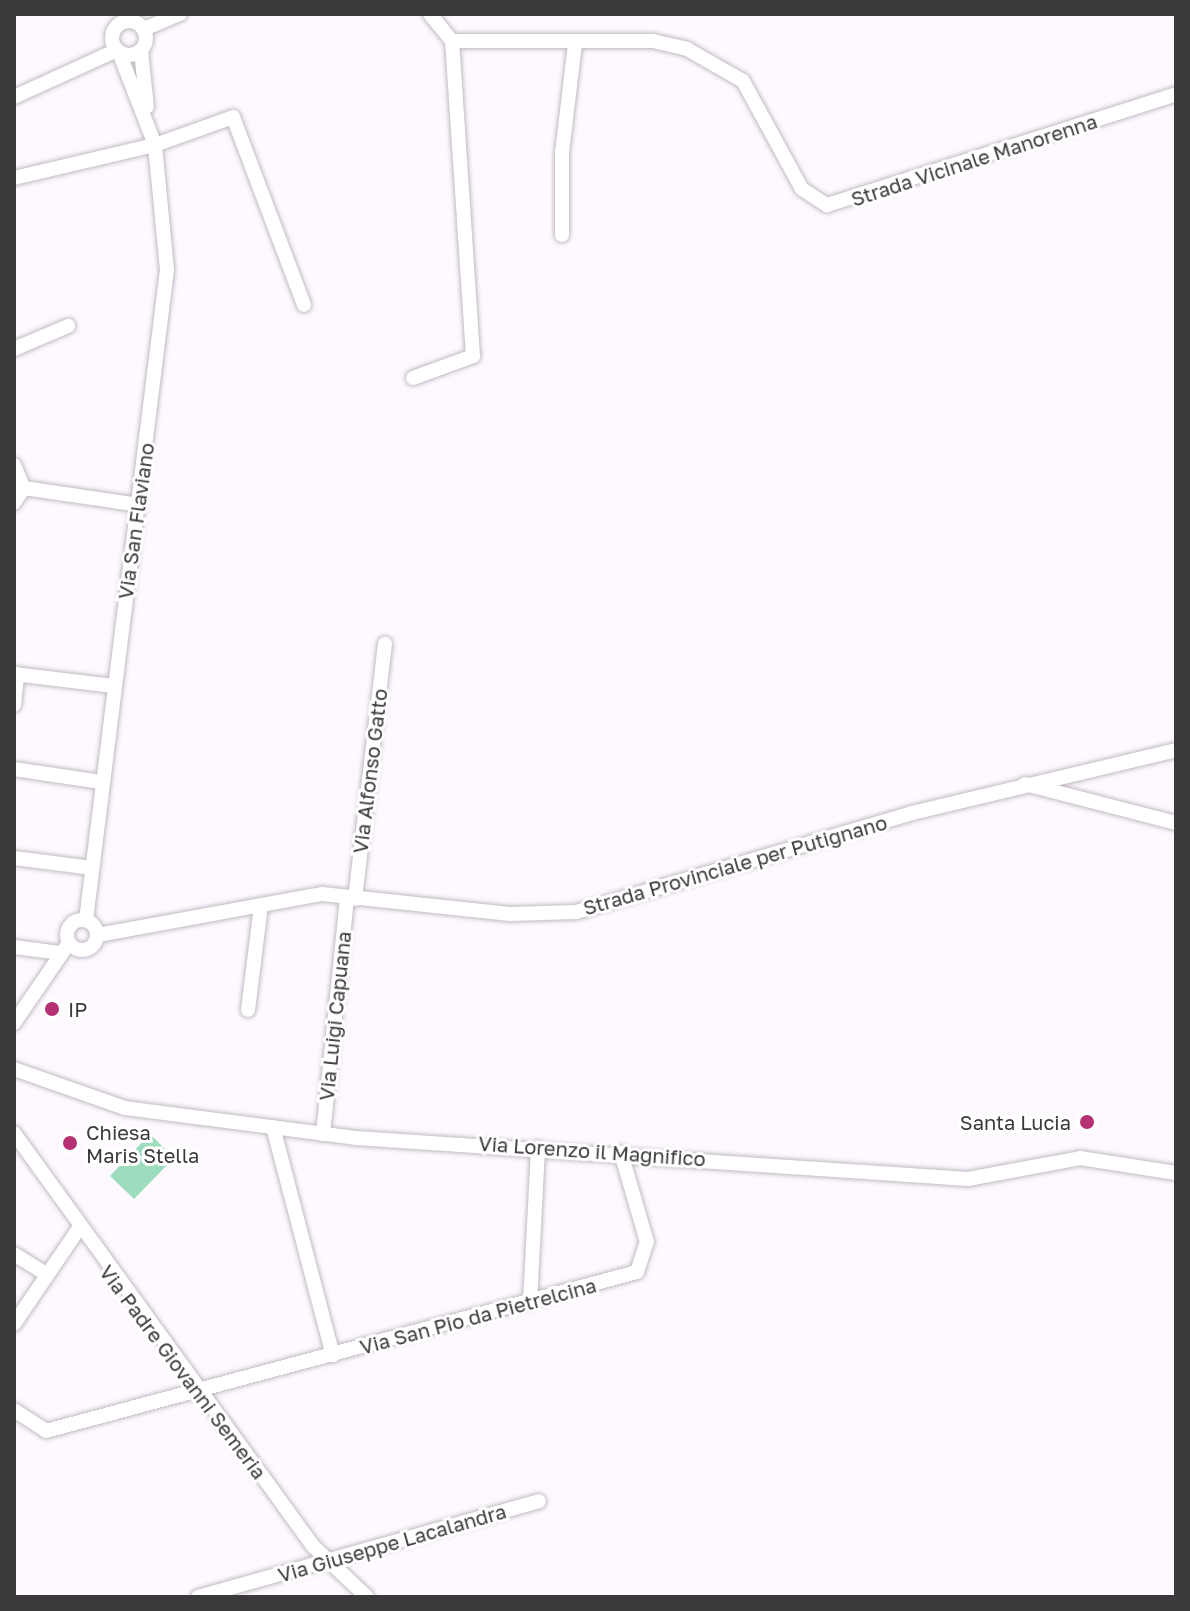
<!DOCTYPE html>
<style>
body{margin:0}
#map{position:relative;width:1190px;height:1611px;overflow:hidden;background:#fef8ff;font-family:"Golos Text",sans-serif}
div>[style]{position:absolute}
.green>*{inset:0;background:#9dddbe}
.roads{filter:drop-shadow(0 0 2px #c2bbc3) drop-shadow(0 0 2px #c2bbc3)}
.minor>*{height:14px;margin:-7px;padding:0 7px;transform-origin:7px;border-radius:7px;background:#fff}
.minor>.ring{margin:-7px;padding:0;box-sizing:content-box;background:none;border:14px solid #fff;border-radius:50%}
.dots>*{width:22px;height:22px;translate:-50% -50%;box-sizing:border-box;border:4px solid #fff;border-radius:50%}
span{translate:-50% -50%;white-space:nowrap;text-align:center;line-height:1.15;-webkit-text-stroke:6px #fff;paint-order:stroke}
.street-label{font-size:20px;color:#3c393c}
.poi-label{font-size:20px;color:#3c393c}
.left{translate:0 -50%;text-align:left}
.right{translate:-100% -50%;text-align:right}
.frame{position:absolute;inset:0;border:16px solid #3c393c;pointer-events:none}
</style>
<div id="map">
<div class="green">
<div style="clip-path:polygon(150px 1134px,174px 1158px,134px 1199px,110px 1176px)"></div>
</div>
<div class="roads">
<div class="minor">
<div style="left:430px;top:14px;width:35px;rotate:51deg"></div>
<div style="left:452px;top:41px;width:201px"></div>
<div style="left:653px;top:41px;width:35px;rotate:13deg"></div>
<div style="left:687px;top:49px;width:64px;rotate:29.7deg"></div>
<div style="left:743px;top:81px;width:123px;rotate:61.4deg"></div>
<div style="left:802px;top:189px;width:30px;rotate:33deg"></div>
<div style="left:827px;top:205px;width:366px;rotate:-17.6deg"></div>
<div class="ring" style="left:112px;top:21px;width:20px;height:20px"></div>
<div style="left:144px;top:29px;width:39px;rotate:-23deg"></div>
<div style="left:141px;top:51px;width:56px;rotate:83.9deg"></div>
<div style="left:14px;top:97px;width:113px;rotate:-24.5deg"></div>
<div style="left:14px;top:178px;width:145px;rotate:-13.2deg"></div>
<div style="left:155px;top:145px;width:83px;rotate:-19.7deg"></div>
<div style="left:233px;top:117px;width:201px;rotate:69.3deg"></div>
<div style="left:562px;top:235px;width:82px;rotate:-90deg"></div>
<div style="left:562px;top:153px;width:110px;rotate:-83.2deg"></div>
<div style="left:14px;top:349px;width:59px;rotate:-23.1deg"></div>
<div style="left:413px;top:378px;width:64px;rotate:-20.1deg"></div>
<div style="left:473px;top:356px;width:316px;rotate:-93.8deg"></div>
<div style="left:14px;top:465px;width:25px;rotate:67deg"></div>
<div style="left:24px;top:488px;width:18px;rotate:124deg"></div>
<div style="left:24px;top:488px;width:116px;rotate:8.4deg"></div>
<div style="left:14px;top:674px;width:100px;rotate:6.9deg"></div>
<div style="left:14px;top:705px;width:31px;rotate:-84deg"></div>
<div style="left:14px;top:769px;width:88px;rotate:8.5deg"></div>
<div style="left:1025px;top:784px;width:156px;rotate:14.5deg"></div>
<div style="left:14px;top:858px;width:79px;rotate:7.3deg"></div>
<div style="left:355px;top:899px;width:257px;rotate:-83.3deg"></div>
<div class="ring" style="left:67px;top:920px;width:16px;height:16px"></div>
<div style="left:86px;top:920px;width:655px;rotate:-82.9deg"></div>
<div style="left:167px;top:270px;width:126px;rotate:-95.5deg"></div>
<div style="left:155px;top:145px;width:100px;rotate:-111.2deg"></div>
<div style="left:98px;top:935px;width:228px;rotate:-10.4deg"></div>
<div style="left:322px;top:894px;width:189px;rotate:6.1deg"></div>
<div style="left:510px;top:914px;width:66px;rotate:-1.7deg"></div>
<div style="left:576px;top:912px;width:350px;rotate:-16.4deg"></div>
<div style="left:912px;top:813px;width:271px;rotate:-13.4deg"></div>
<div style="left:14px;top:947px;width:46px;rotate:7.4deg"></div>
<div style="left:248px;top:1010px;width:105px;rotate:-82.9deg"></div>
<div style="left:14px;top:1023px;width:97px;rotate:-55.5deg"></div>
<div style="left:14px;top:1069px;width:118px;rotate:19.4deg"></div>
<div style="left:125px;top:1108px;width:233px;rotate:7.4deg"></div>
<div style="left:356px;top:1138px;width:613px;rotate:3.83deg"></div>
<div style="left:968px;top:1179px;width:114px;rotate:-10.6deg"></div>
<div style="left:1080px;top:1158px;width:97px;rotate:8.9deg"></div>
<div style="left:273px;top:1127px;width:236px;rotate:75.3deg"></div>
<div style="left:14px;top:1133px;width:510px;rotate:54.1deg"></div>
<div style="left:313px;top:1546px;width:74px;rotate:43.4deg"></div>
<div style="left:323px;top:1134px;width:237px;rotate:-84.2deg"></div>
<div style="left:14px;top:1254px;width:39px;rotate:32deg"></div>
<div style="left:530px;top:1302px;width:154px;rotate:-87deg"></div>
<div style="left:14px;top:1324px;width:114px;rotate:-55.8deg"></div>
<div style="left:14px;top:1410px;width:38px;rotate:33deg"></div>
<div style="left:46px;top:1431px;width:612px;rotate:-15.06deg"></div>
<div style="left:637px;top:1272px;width:32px;rotate:-72deg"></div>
<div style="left:647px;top:1242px;width:93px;rotate:-106.3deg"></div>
<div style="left:198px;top:1597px;width:354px;rotate:-15.7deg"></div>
</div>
</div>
<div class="dots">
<div style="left:52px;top:1009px;background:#b63074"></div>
<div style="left:1087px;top:1122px;background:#b63074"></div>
<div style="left:70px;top:1143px;background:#b63074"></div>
</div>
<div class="street-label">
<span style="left:974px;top:160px;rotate:-18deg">Strada Vicinale Manorenna</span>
<span style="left:136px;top:521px;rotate:-82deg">Via San Flaviano</span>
<span style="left:370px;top:771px;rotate:-83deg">Via Alfonso Gatto</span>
<span style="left:735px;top:865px;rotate:-16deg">Strada Provinciale per Putignano</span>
<span style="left:335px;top:1016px;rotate:-84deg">Via Luigi Capuana</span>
<span style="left:592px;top:1151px;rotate:4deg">Via Lorenzo il Magnifico</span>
<span style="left:478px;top:1316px;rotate:-15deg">Via San Pio da Pietrelcina</span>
<span style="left:183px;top:1372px;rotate:53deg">Via Padre Giovanni Semeria</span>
<span style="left:392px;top:1543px;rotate:-16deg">Via Giuseppe Lacalandra</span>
</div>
<div class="poi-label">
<span class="left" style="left:68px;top:1009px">IP</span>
<span class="right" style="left:1071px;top:1122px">Santa Lucia</span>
<span class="left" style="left:86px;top:1144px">Chiesa<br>Maris Stella</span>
</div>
<div class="frame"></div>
</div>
